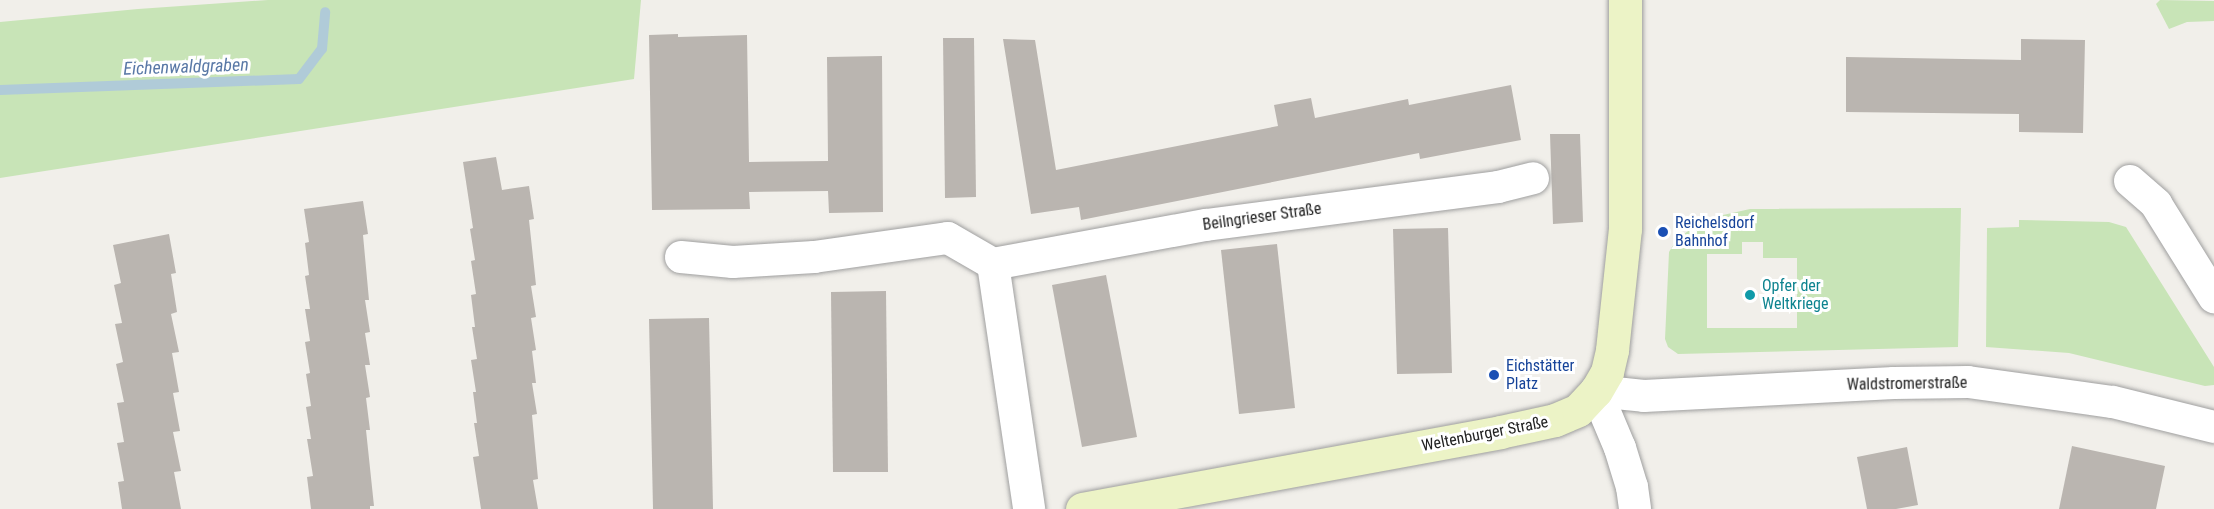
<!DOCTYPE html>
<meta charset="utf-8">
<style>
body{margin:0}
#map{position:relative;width:2214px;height:509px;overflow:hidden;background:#f1efea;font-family:"Roboto Condensed",sans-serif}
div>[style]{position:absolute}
.grass>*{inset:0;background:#c8e4b7}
.stream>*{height:10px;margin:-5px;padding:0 5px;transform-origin:5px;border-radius:5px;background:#b0cbd8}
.building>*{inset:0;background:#bab5b0}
.roads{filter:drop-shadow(0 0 2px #9f9f9f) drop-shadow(0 0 2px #9f9f9f)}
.street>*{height:32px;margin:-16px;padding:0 16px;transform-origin:16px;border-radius:16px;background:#fff}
.secondary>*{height:33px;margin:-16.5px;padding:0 16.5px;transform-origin:16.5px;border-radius:16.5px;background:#ecf3c6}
.dots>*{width:16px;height:16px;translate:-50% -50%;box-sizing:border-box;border:3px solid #fff;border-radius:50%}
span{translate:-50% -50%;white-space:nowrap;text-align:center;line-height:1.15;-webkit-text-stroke:6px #fff;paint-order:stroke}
.street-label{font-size:16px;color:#222}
.transit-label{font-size:16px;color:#164399}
.left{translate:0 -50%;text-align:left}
.culture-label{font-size:16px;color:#0d838f}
.water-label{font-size:18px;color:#5978a6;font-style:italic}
</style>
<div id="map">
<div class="grass">
<div style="clip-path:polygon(268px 0,641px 0,634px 79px,0 178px,0 22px,138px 9px)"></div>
<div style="clip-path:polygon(2160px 0,2214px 1px,2214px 21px,2187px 22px,2169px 29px,2156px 4px)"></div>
<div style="clip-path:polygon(evenodd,1961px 208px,1958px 347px,1678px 354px,1668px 347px,1665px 339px,1669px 252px,1677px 239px,1705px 219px,1750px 209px,1961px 208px,1742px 242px,1763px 242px,1763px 258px,1797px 258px,1797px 328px,1707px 328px,1707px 254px,1742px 254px,1742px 242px)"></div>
<div style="clip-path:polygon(2019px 220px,2109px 222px,2126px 227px,2214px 367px,2214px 385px,2205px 386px,2069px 353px,1986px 347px,1987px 228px,2019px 227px)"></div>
</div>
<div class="stream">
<div style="left:0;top:90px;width:299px;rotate:-2.1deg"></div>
<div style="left:299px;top:79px;width:38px;rotate:-53deg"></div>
<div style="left:322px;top:49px;width:37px;rotate:-85deg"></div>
</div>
<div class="building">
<div style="clip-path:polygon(678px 34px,678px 37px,747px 35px,749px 162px,828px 161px,827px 57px,882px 56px,883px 212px,829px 213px,828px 191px,749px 192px,750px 209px,652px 210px,649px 35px)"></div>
<div style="clip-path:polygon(943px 38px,974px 38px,976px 197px,945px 198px)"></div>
<div style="clip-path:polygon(1003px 39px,1035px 40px,1056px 170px,1278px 126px,1274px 105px,1311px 98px,1315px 118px,1408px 99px,1409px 105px,1511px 85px,1521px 140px,1420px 159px,1419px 153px,1081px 220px,1079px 207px,1031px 214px)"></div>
<div style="clip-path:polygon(2021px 39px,2085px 40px,2083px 133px,2019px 132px,2019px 114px,1846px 112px,1846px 57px,2021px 60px)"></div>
<div style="clip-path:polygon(1550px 134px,1580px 134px,1583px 222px,1553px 224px)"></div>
<div style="clip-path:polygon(496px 157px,502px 190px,529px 186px,534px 219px,529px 220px,536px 285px,531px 286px,536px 317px,531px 318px,536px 350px,532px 351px,536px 383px,532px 383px,537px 414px,532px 415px,538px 479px,533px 480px,538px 509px,481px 509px,473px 457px,479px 456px,474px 423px,477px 423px,473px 392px,476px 392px,471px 360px,477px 359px,472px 327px,475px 327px,471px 295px,476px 294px,471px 261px,475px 260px,470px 229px,473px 228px,463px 162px)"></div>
<div style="clip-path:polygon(363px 201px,368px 234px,363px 235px,369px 300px,365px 300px,370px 332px,365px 333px,370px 365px,365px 365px,370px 397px,366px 398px,370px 430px,366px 430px,374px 506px,370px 506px,370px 509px,311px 509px,307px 477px,313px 476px,307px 439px,311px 439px,306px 407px,311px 406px,306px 374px,310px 373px,305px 342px,310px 341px,305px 309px,310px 309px,305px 276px,309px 275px,305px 243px,309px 242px,304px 209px)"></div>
<div style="clip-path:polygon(1448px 228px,1452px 373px,1397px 374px,1393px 229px)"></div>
<div style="clip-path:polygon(169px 234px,176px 273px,171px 274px,177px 312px,171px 314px,179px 352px,172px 353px,179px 392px,173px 393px,180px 431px,173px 432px,181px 471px,174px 472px,181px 509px,122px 509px,118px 482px,124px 481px,117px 443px,124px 442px,117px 403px,124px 402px,116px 364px,123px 362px,115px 324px,122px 323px,114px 285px,121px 283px,113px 245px)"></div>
<div style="clip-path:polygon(1277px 244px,1295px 408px,1239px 414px,1221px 250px)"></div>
<div style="clip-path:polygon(1106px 275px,1137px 437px,1082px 447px,1052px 285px)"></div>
<div style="clip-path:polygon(886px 291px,888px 472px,833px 472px,831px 292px)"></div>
<div style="clip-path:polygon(709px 318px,713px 509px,653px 509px,649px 319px)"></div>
<div style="clip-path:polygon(2072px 446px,2165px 466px,2156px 509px,2059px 509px)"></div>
<div style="clip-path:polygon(1907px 447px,1918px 505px,1896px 509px,1867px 509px,1857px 457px)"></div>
</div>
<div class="roads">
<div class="street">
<div style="left:2130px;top:181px;width:35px;rotate:41deg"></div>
<div style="left:2156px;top:204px;width:110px;rotate:58.1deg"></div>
<div style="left:681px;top:257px;width:52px;rotate:5.5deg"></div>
<div style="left:733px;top:262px;width:81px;rotate:-3.5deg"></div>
<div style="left:814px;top:257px;width:135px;rotate:-8.1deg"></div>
<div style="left:948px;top:238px;width:52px;rotate:30deg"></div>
<div style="left:993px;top:264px;width:217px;rotate:-10.4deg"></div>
<div style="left:1206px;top:225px;width:294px;rotate:-7.4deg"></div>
<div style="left:1498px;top:187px;width:36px;rotate:-14deg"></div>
<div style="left:993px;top:264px;width:248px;rotate:81.6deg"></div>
<div style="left:1596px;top:391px;width:48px;rotate:5.9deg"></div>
<div style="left:1644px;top:396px;width:250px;rotate:-3deg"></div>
<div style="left:1894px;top:383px;width:74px;rotate:-0.8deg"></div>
<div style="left:1968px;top:382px;width:146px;rotate:7.9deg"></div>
<div style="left:2113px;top:402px;width:104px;rotate:13.9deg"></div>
<div style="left:1596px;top:391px;width:62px;rotate:67.2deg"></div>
<div style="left:1620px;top:448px;width:41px;rotate:72.9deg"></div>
<div style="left:1632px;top:487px;width:22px;rotate:82deg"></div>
</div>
<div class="secondary">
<div style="left:1082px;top:509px;width:425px;rotate:-10.4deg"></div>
<div style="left:1500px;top:432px;width:56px;rotate:-12.3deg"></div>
<div style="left:1555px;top:420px;width:25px;rotate:-23deg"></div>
<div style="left:1578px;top:410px;width:26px;rotate:-47deg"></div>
<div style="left:1596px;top:391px;width:22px;rotate:-60deg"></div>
<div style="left:1607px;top:372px;width:23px;rotate:-77deg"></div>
<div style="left:1612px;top:350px;width:122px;rotate:-83.9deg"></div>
<div style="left:1625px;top:229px;width:229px;rotate:-90deg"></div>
</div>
</div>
<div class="dots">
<div style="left:1663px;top:232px;background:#1a4fb4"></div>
<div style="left:1750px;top:295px;background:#0f9aa8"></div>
<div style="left:1494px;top:375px;background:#1a4fb4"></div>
</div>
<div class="street-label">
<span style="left:1262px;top:217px;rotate:-8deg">Beilngrieser Straße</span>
<span style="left:1907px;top:384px;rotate:-1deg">Waldstromerstraße</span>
<span style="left:1485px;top:434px;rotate:-11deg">Weltenburger Straße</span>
</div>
<div class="transit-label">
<span class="left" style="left:1675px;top:232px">Reichelsdorf<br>Bahnhof</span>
<span class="left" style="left:1506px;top:375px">Eichstätter<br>Platz</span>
</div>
<div class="culture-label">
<span class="left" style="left:1762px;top:295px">Opfer der<br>Weltkriege</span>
</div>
<div class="water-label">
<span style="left:186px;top:67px;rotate:-2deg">Eichenwaldgraben</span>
</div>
</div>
